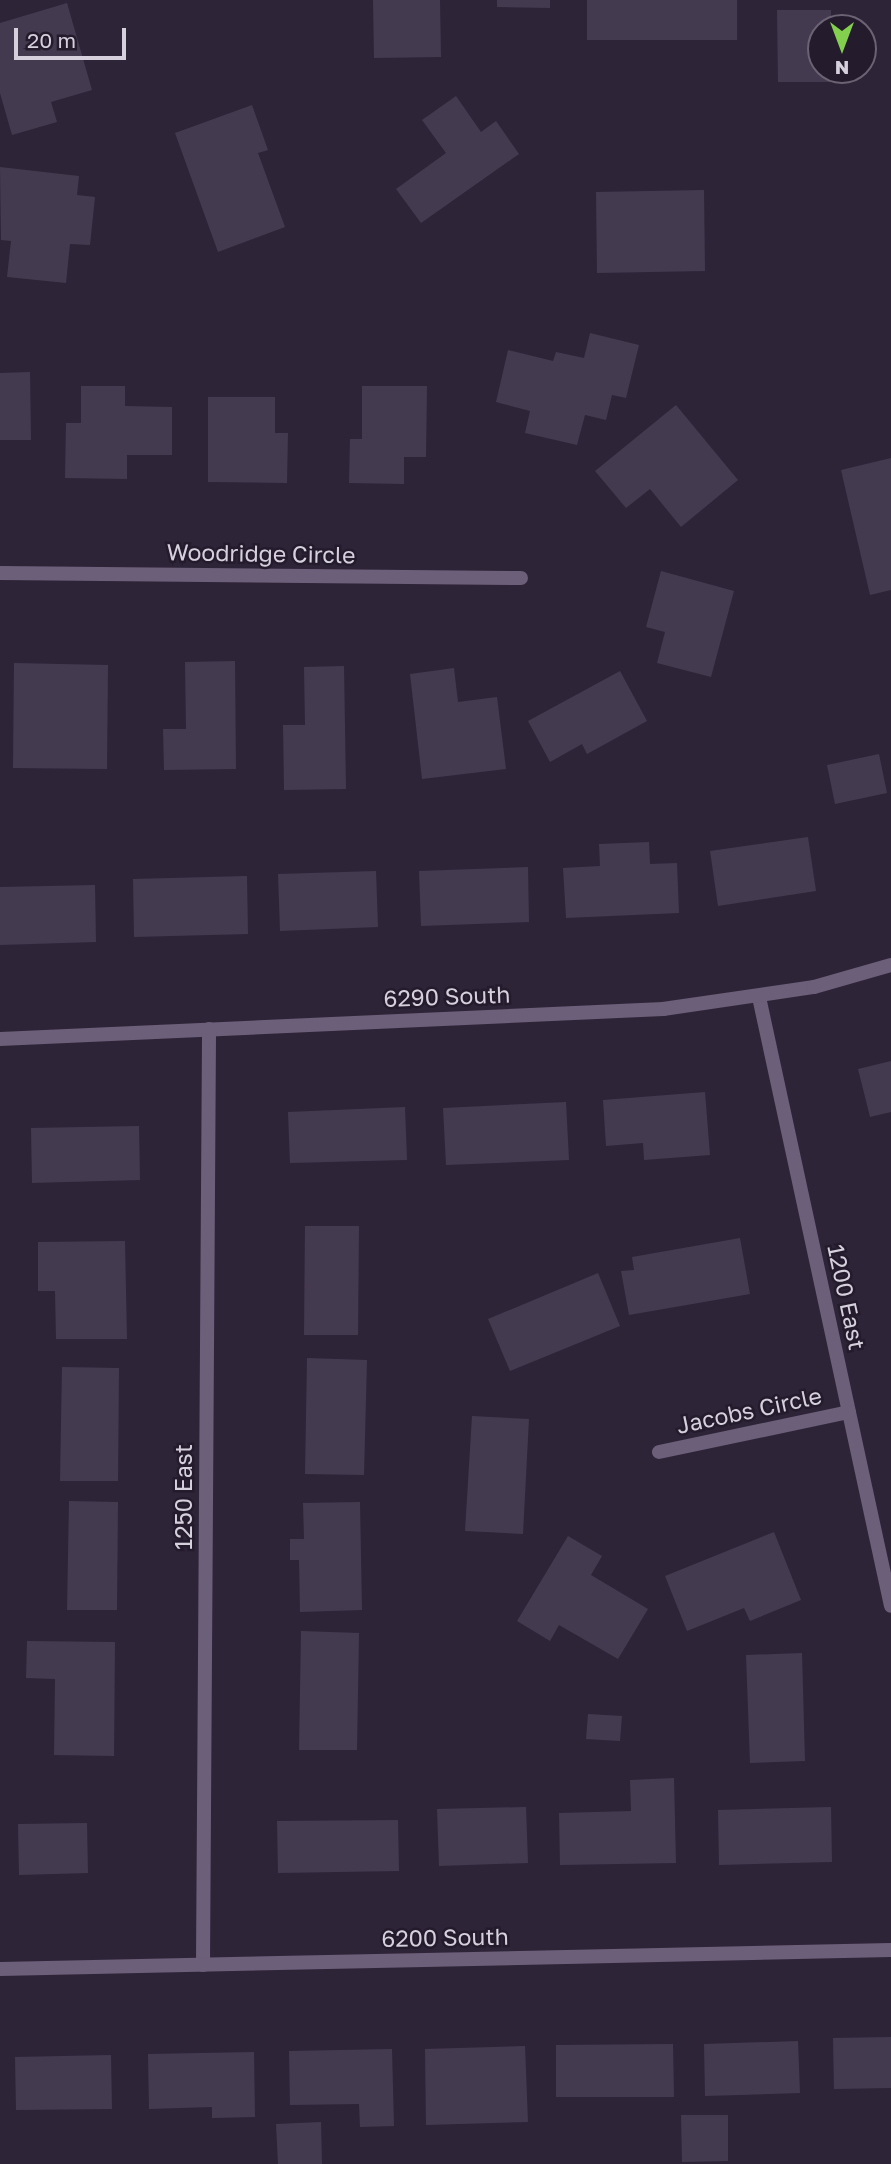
<!DOCTYPE html>
<style>
body{margin:0}
#map{position:relative;width:891px;height:2164px;overflow:hidden;background:#2e2438;font-family:"Golos Text",sans-serif}
div>[style]{position:absolute}
.building>*{inset:0;background:#443a4f}
.minor>*{height:14px;margin:-7px;padding:0 7px;transform-origin:7px;border-radius:7px;background:#6c5f79}
span{translate:-50% -50%;white-space:nowrap;text-align:center;line-height:1.15;-webkit-text-stroke:5px #241b2d;paint-order:stroke}
.street-label{font-size:23px;color:#d6d0dd}
.north{position:absolute;left:807px;top:14px;width:70px;height:70px;box-sizing:border-box;background:#241b2d;border:2px solid #6b6373;border-radius:50%;rotate:180deg;font-size:19px;font-weight:700;line-height:28px;text-align:center;color:#d6d0dd}
.north::after{content:'';display:block;margin:auto;width:24px;height:32px;background:#83d04e;clip-path:polygon(50% 0,100% 100%,50% 72%,0 100%)}
.scale{position:absolute;left:14px;top:28px;width:112px;height:32px;box-sizing:border-box;border:4px solid #d6d0dd;border-top:0;padding-left:9px;font-size:21px;line-height:24px;white-space:nowrap;color:#d6d0dd;-webkit-text-stroke:5px #241b2d;paint-order:stroke}
</style>
<div id="map">
<div class="building">
<div style="clip-path:polygon(373px 0,440px 0,441px 57px,374px 58px)"></div>
<div style="clip-path:polygon(497px 0,550px 0,550px 8px,497px 7px)"></div>
<div style="clip-path:polygon(587px 0,737px 0,737px 40px,587px 40px)"></div>
<div style="clip-path:polygon(67px 3px,92px 90px,51px 102px,57px 122px,12px 135px,0 93px,0 23px)"></div>
<div style="clip-path:polygon(777px 10px,831px 10px,831px 28px,821px 28px,821px 70px,832px 70px,832px 82px,778px 82px)"></div>
<div style="clip-path:polygon(456px 96px,481px 132px,496px 121px,519px 154px,421px 223px,396px 189px,446px 153px,422px 120px)"></div>
<div style="clip-path:polygon(252px 105px,268px 150px,258px 153px,285px 227px,218px 252px,175px 133px)"></div>
<div style="clip-path:polygon(0 167px,79px 176px,77px 195px,95px 197px,90px 245px,70px 244px,66px 283px,7px 277px,11px 241px,1px 240px)"></div>
<div style="clip-path:polygon(704px 190px,705px 271px,597px 273px,596px 192px)"></div>
<div style="clip-path:polygon(590px 333px,639px 345px,626px 398px,612px 395px,606px 420px,585px 415px,577px 445px,525px 433px,530px 411px,496px 402px,508px 350px,553px 361px,556px 352px,584px 358px)"></div>
<div style="clip-path:polygon(30px 372px,31px 440px,0 440px,0 373px)"></div>
<div style="clip-path:polygon(81px 386px,125px 386px,125px 406px,172px 407px,172px 455px,127px 455px,127px 479px,65px 478px,66px 423px,81px 423px)"></div>
<div style="clip-path:polygon(362px 386px,427px 386px,426px 457px,404px 457px,404px 484px,349px 483px,350px 439px,362px 439px)"></div>
<div style="clip-path:polygon(208px 397px,275px 397px,275px 433px,288px 433px,287px 483px,208px 482px)"></div>
<div style="clip-path:polygon(676px 405px,738px 480px,681px 527px,650px 489px,626px 508px,595px 471px)"></div>
<div style="clip-path:polygon(891px 458px,891px 590px,870px 595px,841px 470px)"></div>
<div style="clip-path:polygon(661px 571px,734px 591px,711px 677px,657px 663px,665px 632px,646px 627px)"></div>
<div style="clip-path:polygon(235px 661px,236px 769px,164px 770px,163px 729px,186px 729px,185px 662px)"></div>
<div style="clip-path:polygon(14px 663px,108px 665px,107px 769px,13px 768px)"></div>
<div style="clip-path:polygon(344px 666px,346px 789px,284px 790px,283px 725px,305px 725px,304px 667px)"></div>
<div style="clip-path:polygon(454px 668px,458px 702px,497px 697px,506px 769px,422px 779px,410px 674px)"></div>
<div style="clip-path:polygon(620px 671px,647px 721px,587px 754px,582px 744px,550px 762px,528px 721px)"></div>
<div style="clip-path:polygon(879px 754px,887px 793px,835px 804px,827px 765px)"></div>
<div style="clip-path:polygon(808px 837px,816px 891px,718px 906px,710px 851px)"></div>
<div style="clip-path:polygon(649px 842px,650px 864px,677px 863px,679px 913px,566px 918px,563px 868px,600px 866px,599px 844px)"></div>
<div style="clip-path:polygon(528px 867px,529px 922px,421px 926px,419px 871px)"></div>
<div style="clip-path:polygon(376px 871px,378px 927px,280px 931px,278px 874px)"></div>
<div style="clip-path:polygon(247px 876px,248px 934px,134px 937px,133px 879px)"></div>
<div style="clip-path:polygon(95px 885px,96px 942px,0 945px,0 887px)"></div>
<div style="clip-path:polygon(891px 1061px,891px 1112px,870px 1117px,858px 1069px)"></div>
<div style="clip-path:polygon(705px 1092px,710px 1155px,644px 1160px,643px 1143px,606px 1146px,603px 1100px)"></div>
<div style="clip-path:polygon(566px 1102px,569px 1160px,446px 1165px,443px 1108px)"></div>
<div style="clip-path:polygon(405px 1107px,407px 1160px,290px 1163px,288px 1112px)"></div>
<div style="clip-path:polygon(139px 1126px,140px 1180px,32px 1183px,31px 1128px)"></div>
<div style="clip-path:polygon(305px 1226px,359px 1226px,358px 1335px,304px 1335px)"></div>
<div style="clip-path:polygon(740px 1238px,750px 1294px,629px 1315px,621px 1271px,634px 1270px,632px 1257px)"></div>
<div style="clip-path:polygon(125px 1241px,127px 1339px,56px 1339px,55px 1291px,38px 1291px,38px 1242px)"></div>
<div style="clip-path:polygon(598px 1273px,620px 1326px,510px 1371px,488px 1319px)"></div>
<div style="clip-path:polygon(307px 1358px,367px 1360px,364px 1475px,305px 1474px)"></div>
<div style="clip-path:polygon(62px 1367px,119px 1368px,118px 1481px,60px 1481px)"></div>
<div style="clip-path:polygon(472px 1416px,529px 1419px,523px 1534px,465px 1531px)"></div>
<div style="clip-path:polygon(69px 1501px,118px 1502px,117px 1610px,67px 1610px)"></div>
<div style="clip-path:polygon(360px 1502px,362px 1610px,300px 1612px,299px 1560px,290px 1560px,290px 1539px,304px 1539px,303px 1503px)"></div>
<div style="clip-path:polygon(774px 1532px,801px 1600px,750px 1621px,744px 1608px,687px 1631px,665px 1576px)"></div>
<div style="clip-path:polygon(568px 1536px,602px 1556px,591px 1575px,648px 1609px,618px 1659px,559px 1625px,550px 1641px,517px 1621px)"></div>
<div style="clip-path:polygon(301px 1631px,359px 1633px,357px 1750px,299px 1750px)"></div>
<div style="clip-path:polygon(27px 1641px,115px 1642px,114px 1756px,54px 1755px,55px 1679px,26px 1678px)"></div>
<div style="clip-path:polygon(802px 1653px,805px 1761px,750px 1763px,746px 1655px)"></div>
<div style="clip-path:polygon(588px 1714px,622px 1716px,620px 1741px,586px 1739px)"></div>
<div style="clip-path:polygon(674px 1778px,676px 1863px,560px 1865px,559px 1813px,631px 1811px,630px 1780px)"></div>
<div style="clip-path:polygon(526px 1807px,528px 1863px,439px 1866px,437px 1809px)"></div>
<div style="clip-path:polygon(831px 1807px,832px 1862px,719px 1865px,718px 1810px)"></div>
<div style="clip-path:polygon(398px 1820px,399px 1871px,278px 1873px,277px 1821px)"></div>
<div style="clip-path:polygon(87px 1823px,88px 1873px,19px 1875px,18px 1824px)"></div>
<div style="clip-path:polygon(891px 2037px,891px 2088px,834px 2089px,833px 2038px)"></div>
<div style="clip-path:polygon(798px 2041px,800px 2093px,705px 2096px,704px 2044px)"></div>
<div style="clip-path:polygon(673px 2044px,674px 2097px,556px 2097px,556px 2045px)"></div>
<div style="clip-path:polygon(525px 2046px,528px 2122px,426px 2125px,425px 2049px)"></div>
<div style="clip-path:polygon(392px 2049px,394px 2126px,360px 2127px,359px 2104px,290px 2105px,289px 2051px)"></div>
<div style="clip-path:polygon(254px 2052px,255px 2117px,212px 2118px,212px 2107px,149px 2109px,148px 2054px)"></div>
<div style="clip-path:polygon(111px 2055px,112px 2109px,16px 2110px,15px 2057px)"></div>
<div style="clip-path:polygon(681px 2115px,728px 2115px,728px 2161px,682px 2162px)"></div>
<div style="clip-path:polygon(321px 2122px,322px 2164px,278px 2164px,276px 2124px)"></div>
</div>
<div class="minor">
<div style="left:0;top:573px;width:521px;rotate:0.55deg"></div>
<div style="left:759px;top:997px;width:623px;rotate:77.77deg"></div>
<div style="left:0;top:1039px;width:664px;rotate:-2.59deg"></div>
<div style="left:663px;top:1009px;width:153px;rotate:-8.3deg"></div>
<div style="left:814px;top:987px;width:80px;rotate:-15.9deg"></div>
<div style="left:659px;top:1452px;width:194px;rotate:-11.9deg"></div>
<div style="left:203px;top:1965px;width:936px;rotate:-89.63deg"></div>
<div style="left:0;top:1969px;width:891px;rotate:-1.22deg"></div>
</div>
<div class="street-label">
<span style="left:261px;top:553px;rotate:1deg">Woodridge Circle</span>
<span style="left:447px;top:996px;rotate:-2deg">6290 South</span>
<span style="left:847px;top:1297px;rotate:78deg">1200 East</span>
<span style="left:749px;top:1410px;rotate:-12deg">Jacobs Circle</span>
<span style="left:183px;top:1497px;rotate:-90deg">1250 East</span>
<span style="left:445px;top:1937px;rotate:-1deg">6200 South</span>
</div>
<div class="north">N</div>
<div class="scale">20 m</div>
</div>
